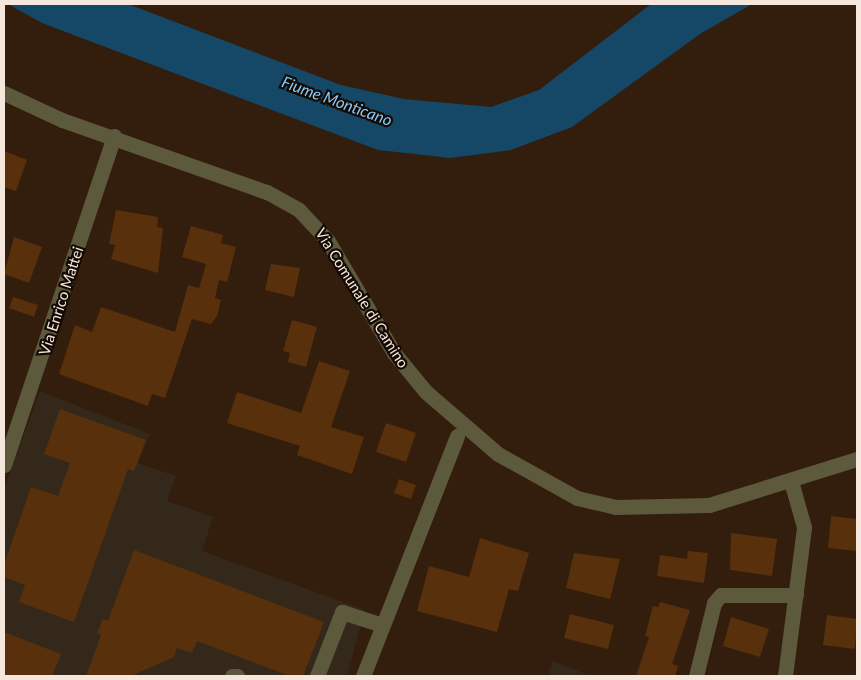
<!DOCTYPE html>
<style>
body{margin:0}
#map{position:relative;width:861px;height:680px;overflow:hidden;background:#331d0c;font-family:Lato,sans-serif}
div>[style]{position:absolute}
.commercial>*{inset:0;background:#34281a}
.water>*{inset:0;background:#154767}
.building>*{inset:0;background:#58300b}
.minor>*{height:15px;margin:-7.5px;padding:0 7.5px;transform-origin:7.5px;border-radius:7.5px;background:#5d593d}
span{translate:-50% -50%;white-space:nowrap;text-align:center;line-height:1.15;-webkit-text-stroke:4.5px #140a04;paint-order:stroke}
.street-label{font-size:15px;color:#f6e7dc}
.water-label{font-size:16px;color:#86cbfd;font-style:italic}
.frame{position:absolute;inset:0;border:5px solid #f6e7dc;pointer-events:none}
</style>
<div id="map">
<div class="commercial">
<div style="clip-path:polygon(40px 391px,150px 434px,138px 463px,176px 476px,167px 501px,213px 517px,202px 551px,365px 610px,347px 676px,4px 676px,4px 489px)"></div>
<div style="clip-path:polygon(553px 661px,591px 676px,548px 676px)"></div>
</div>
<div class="water">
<div style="clip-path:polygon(8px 4px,128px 4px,341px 85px,404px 99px,491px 107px,539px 90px,651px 4px,752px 4px,700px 34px,572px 127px,511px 150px,450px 158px,378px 150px,42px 23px)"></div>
</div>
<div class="building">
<div style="clip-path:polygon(4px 151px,27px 160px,16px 191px,4px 187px)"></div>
<div style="clip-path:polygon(116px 210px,158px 217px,157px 227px,163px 228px,158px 273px,111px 259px,115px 245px,109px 244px)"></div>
<div style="clip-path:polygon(191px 226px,223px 235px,221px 243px,236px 247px,227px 282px,219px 280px,215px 298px,221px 300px,217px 316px,211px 324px,192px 319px,165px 398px,152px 394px,148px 406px,59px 374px,75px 325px,92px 332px,101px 307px,175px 332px,188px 285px,199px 288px,206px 264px,182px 257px)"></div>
<div style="clip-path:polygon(14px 237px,42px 247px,29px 283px,4px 274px)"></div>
<div style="clip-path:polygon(271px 264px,300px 268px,294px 297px,265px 290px)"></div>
<div style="clip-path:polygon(13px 297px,38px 305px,34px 317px,9px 308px)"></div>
<div style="clip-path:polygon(292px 320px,317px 327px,306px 367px,288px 362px,290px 353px,283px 351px)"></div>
<div style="clip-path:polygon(319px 361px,350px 371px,331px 427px,364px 437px,352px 474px,297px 455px,300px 446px,227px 423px,237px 392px,301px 413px)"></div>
<div style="clip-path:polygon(60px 409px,146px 440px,134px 471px,128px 469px,74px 622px,19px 602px,25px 585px,4px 577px,4px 565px,31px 487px,58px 496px,70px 463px,44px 454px)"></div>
<div style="clip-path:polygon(386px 423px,416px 433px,406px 462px,376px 452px)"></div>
<div style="clip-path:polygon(399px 479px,416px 485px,411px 499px,394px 493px)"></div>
<div style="clip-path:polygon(831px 516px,857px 519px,856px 551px,828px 548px)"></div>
<div style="clip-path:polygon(731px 533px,777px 539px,772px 576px,730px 570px)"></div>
<div style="clip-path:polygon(480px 538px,529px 553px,518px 591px,509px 589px,497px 632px,417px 611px,429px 566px,469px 577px)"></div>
<div style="clip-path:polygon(134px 550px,324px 622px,303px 676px,290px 676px,197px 641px,192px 653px,177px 648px,174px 657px,131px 676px,86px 676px,101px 635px,97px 633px,103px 619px,108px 621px)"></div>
<div style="clip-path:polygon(688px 551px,708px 553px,704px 583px,657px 576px,660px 555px,687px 559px)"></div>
<div style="clip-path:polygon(574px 553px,620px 559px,610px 599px,566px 588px)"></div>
<div style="clip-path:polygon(660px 602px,690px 610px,672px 664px,678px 666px,675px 676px,636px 676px,649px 637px,645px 636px,653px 606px,658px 607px)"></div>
<div style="clip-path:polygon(570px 614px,614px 625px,608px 649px,564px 638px)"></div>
<div style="clip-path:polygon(827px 615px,857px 619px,855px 649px,823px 645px)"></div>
<div style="clip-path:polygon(731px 617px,769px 629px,760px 657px,723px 646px)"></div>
<div style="clip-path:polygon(4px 632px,61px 654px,52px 676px,4px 676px)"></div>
</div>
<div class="minor">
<div style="left:4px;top:93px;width:64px;rotate:25deg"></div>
<div style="left:62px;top:120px;width:217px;rotate:19.4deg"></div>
<div style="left:267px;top:192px;width:37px;rotate:29deg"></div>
<div style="left:299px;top:210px;width:42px;rotate:46.9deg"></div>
<div style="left:328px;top:241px;width:130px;rotate:59.5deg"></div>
<div style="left:394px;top:353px;width:50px;rotate:50.6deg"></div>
<div style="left:426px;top:392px;width:95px;rotate:40.7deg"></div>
<div style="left:498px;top:454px;width:90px;rotate:29.1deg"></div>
<div style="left:577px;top:498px;width:39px;rotate:13deg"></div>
<div style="left:615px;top:507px;width:94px;rotate:-1.2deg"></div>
<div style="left:709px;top:505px;width:155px;rotate:-17.3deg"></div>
<div style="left:4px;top:465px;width:347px;rotate:-71.5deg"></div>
<div style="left:232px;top:676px;width:5px"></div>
<div style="left:317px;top:676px;width:69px;rotate:-68.7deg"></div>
<div style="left:342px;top:612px;width:42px;rotate:18deg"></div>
<div style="left:363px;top:676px;width:258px;rotate:-68.6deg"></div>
<div style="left:696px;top:676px;width:75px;rotate:-76.1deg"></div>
<div style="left:714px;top:603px;width:11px;rotate:-49deg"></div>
<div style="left:721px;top:595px;width:75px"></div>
<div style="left:785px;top:676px;width:150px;rotate:-82.7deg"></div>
<div style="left:804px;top:527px;width:48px;rotate:-105.8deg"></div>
</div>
<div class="street-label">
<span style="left:362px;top:298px;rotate:58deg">Via Comunale di Camino</span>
<span style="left:61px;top:301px;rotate:-72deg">Via Enrico Mattei</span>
</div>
<div class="water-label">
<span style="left:337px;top:101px;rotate:20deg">Fiume Monticano</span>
</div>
<div class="frame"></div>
</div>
